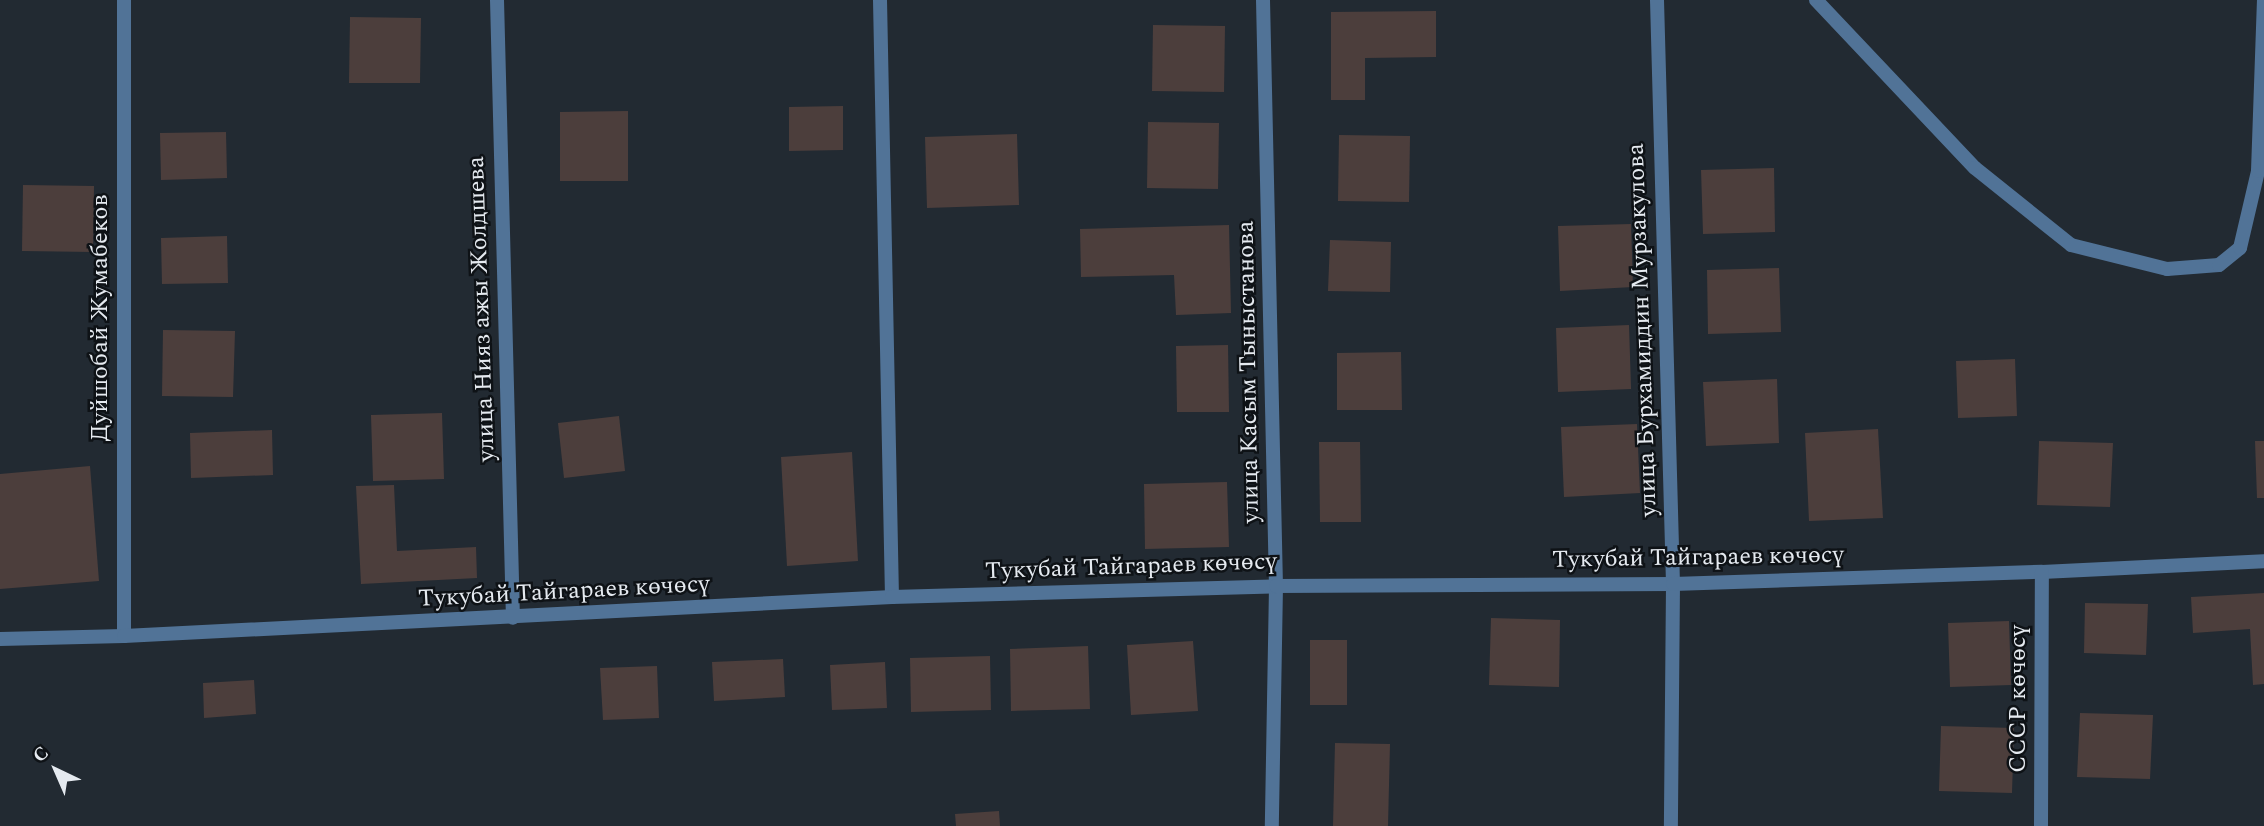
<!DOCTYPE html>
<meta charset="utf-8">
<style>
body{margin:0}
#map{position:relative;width:2264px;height:826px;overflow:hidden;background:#222a32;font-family:Spectral,serif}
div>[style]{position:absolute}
.building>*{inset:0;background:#4c3e3c}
.street>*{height:14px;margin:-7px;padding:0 7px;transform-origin:7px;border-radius:7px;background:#517397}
span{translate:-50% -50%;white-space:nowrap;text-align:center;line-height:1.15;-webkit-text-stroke:5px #0e1216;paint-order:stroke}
.street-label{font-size:24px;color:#e5eaf0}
.north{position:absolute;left:21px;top:735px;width:70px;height:70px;-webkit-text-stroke:5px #0e1216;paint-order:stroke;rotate:316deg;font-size:19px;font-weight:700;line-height:28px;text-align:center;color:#e5eaf0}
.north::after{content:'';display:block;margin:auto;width:24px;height:32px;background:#e5eaf0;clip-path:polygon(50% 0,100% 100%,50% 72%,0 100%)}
</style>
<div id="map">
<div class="building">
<div style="clip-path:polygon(1436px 11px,1436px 57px,1365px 58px,1365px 100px,1331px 100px,1331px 12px)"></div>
<div style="clip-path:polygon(350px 17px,421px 18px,420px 83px,349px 83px)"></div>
<div style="clip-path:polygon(1153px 25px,1225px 26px,1224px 92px,1152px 91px)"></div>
<div style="clip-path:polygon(843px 106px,843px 150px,789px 151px,789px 107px)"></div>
<div style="clip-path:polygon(628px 111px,628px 181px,560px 181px,560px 112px)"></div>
<div style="clip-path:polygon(1148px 122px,1219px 123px,1218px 189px,1147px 188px)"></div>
<div style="clip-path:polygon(226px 132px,227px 178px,161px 180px,160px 133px)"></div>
<div style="clip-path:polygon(1017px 134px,1019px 205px,927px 208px,925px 137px)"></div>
<div style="clip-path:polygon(1339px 135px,1410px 136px,1409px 202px,1338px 201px)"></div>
<div style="clip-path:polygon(1774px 168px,1775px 232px,1703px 234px,1701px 170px)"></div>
<div style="clip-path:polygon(23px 185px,94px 186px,93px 252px,22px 251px)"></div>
<div style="clip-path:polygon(1631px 224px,1633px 287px,1560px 291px,1558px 226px)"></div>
<div style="clip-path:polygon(1229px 225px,1231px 313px,1176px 315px,1174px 275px,1081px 277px,1080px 229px)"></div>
<div style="clip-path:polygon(227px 236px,228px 283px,162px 284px,161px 238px)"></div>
<div style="clip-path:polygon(1330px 240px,1391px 242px,1390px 292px,1328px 291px)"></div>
<div style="clip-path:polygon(1779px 268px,1781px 332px,1708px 334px,1707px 270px)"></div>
<div style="clip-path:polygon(1629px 325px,1631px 389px,1558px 392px,1556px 328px)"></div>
<div style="clip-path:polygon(163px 330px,235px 331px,233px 397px,162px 396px)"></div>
<div style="clip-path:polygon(1228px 345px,1229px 412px,1177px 412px,1176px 346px)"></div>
<div style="clip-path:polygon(1401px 352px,1402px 410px,1337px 410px,1337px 353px)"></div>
<div style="clip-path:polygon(2015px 359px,2017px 416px,1958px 418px,1956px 361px)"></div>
<div style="clip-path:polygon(1777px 379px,1779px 443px,1706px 446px,1703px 382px)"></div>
<div style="clip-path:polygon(442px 413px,444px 479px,373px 481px,371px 415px)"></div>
<div style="clip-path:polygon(619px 416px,625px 471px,564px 478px,558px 423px)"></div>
<div style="clip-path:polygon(1637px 424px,1640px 493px,1564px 497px,1561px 427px)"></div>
<div style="clip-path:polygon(1878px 429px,1883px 518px,1809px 521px,1805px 433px)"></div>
<div style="clip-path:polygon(272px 430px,273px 475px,191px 478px,190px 433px)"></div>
<div style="clip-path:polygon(2039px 441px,2113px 443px,2110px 507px,2037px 505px)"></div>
<div style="clip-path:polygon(2255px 441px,2264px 441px,2264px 498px,2257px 498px)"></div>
<div style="clip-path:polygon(1319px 442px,1360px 442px,1361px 522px,1320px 522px)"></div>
<div style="clip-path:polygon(852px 452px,858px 561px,787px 566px,781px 457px)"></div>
<div style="clip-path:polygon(90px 466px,99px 581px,0 589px,0 474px)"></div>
<div style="clip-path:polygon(1227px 482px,1229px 547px,1145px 549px,1144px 484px)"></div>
<div style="clip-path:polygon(394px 485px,397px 551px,476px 547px,477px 578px,361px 584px,356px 486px)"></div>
<div style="clip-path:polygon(2264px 593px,2264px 684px,2253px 685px,2250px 629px,2193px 633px,2191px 597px)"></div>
<div style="clip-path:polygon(2085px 603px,2148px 604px,2146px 655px,2084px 653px)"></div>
<div style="clip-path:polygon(1491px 618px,1560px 620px,1559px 687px,1489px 685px)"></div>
<div style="clip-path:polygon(2009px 621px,2011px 685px,1950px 687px,1948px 623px)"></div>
<div style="clip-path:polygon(1310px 640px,1347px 640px,1347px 705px,1310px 705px)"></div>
<div style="clip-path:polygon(1193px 641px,1198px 711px,1131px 715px,1127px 645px)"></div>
<div style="clip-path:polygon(1088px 646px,1090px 709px,1011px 711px,1010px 649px)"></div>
<div style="clip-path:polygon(990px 656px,991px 710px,911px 712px,910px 658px)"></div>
<div style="clip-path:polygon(783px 659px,785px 697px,714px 701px,712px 662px)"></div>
<div style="clip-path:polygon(885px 662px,887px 708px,832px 710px,830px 665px)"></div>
<div style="clip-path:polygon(657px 666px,659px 718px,603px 720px,600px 668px)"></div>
<div style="clip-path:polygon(254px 680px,256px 714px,204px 718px,203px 683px)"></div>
<div style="clip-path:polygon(2080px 713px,2153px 715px,2150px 779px,2077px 777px)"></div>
<div style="clip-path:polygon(1941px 726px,2014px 728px,2012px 793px,1939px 791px)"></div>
<div style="clip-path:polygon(1335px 743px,1390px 744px,1388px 826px,1333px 826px)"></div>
<div style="clip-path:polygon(999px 811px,1000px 826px,956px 826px,955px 814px)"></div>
</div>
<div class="street">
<div style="left:124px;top:0;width:636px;rotate:90deg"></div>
<div style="left:497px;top:0;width:618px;rotate:88.52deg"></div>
<div style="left:880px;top:0;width:597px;rotate:88.85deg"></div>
<div style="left:1263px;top:0;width:586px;rotate:88.73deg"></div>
<div style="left:1276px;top:586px;width:240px;rotate:91deg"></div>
<div style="left:1657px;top:0;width:584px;rotate:88.43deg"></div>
<div style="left:1673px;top:584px;width:242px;rotate:90.5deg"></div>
<div style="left:1816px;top:0;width:231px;rotate:46.6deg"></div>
<div style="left:1975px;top:168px;width:123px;rotate:38.7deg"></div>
<div style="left:2071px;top:245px;width:99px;rotate:14deg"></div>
<div style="left:2167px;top:269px;width:52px;rotate:-4.4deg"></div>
<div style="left:2219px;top:265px;width:27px;rotate:-39deg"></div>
<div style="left:2240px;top:248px;width:79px;rotate:-76.8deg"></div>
<div style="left:2258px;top:171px;width:171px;rotate:-88deg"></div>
<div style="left:0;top:639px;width:124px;rotate:-1.4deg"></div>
<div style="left:124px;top:636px;width:769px;rotate:-2.91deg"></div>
<div style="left:892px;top:597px;width:384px;rotate:-1.6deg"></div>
<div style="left:1276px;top:586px;width:397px;rotate:-0.3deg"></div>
<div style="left:1673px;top:584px;width:369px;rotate:-1.9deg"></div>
<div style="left:2042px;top:572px;width:222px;rotate:-2.8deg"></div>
<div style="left:2041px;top:826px;width:254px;rotate:-89.8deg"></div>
</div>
<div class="street-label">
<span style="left:482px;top:309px;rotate:-92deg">улица Нияз ажы Жолдшева</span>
<span style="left:101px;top:318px;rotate:-90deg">Дуйшобай Жумабеков</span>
<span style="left:1643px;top:330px;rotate:-92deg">улица Бурхамиддин Мурзакулова</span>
<span style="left:1249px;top:372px;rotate:-91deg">улица Касым Тыныстанова</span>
<span style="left:1698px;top:558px;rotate:-1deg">Тукубай Тайгараев көчөсү</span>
<span style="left:1131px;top:567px;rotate:-2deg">Тукубай Тайгараев көчөсү</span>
<span style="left:564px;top:592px;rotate:-3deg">Тукубай Тайгараев көчөсү</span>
<span style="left:2019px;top:699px;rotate:-90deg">СССР көчөсү</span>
</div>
<div class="north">С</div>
</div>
